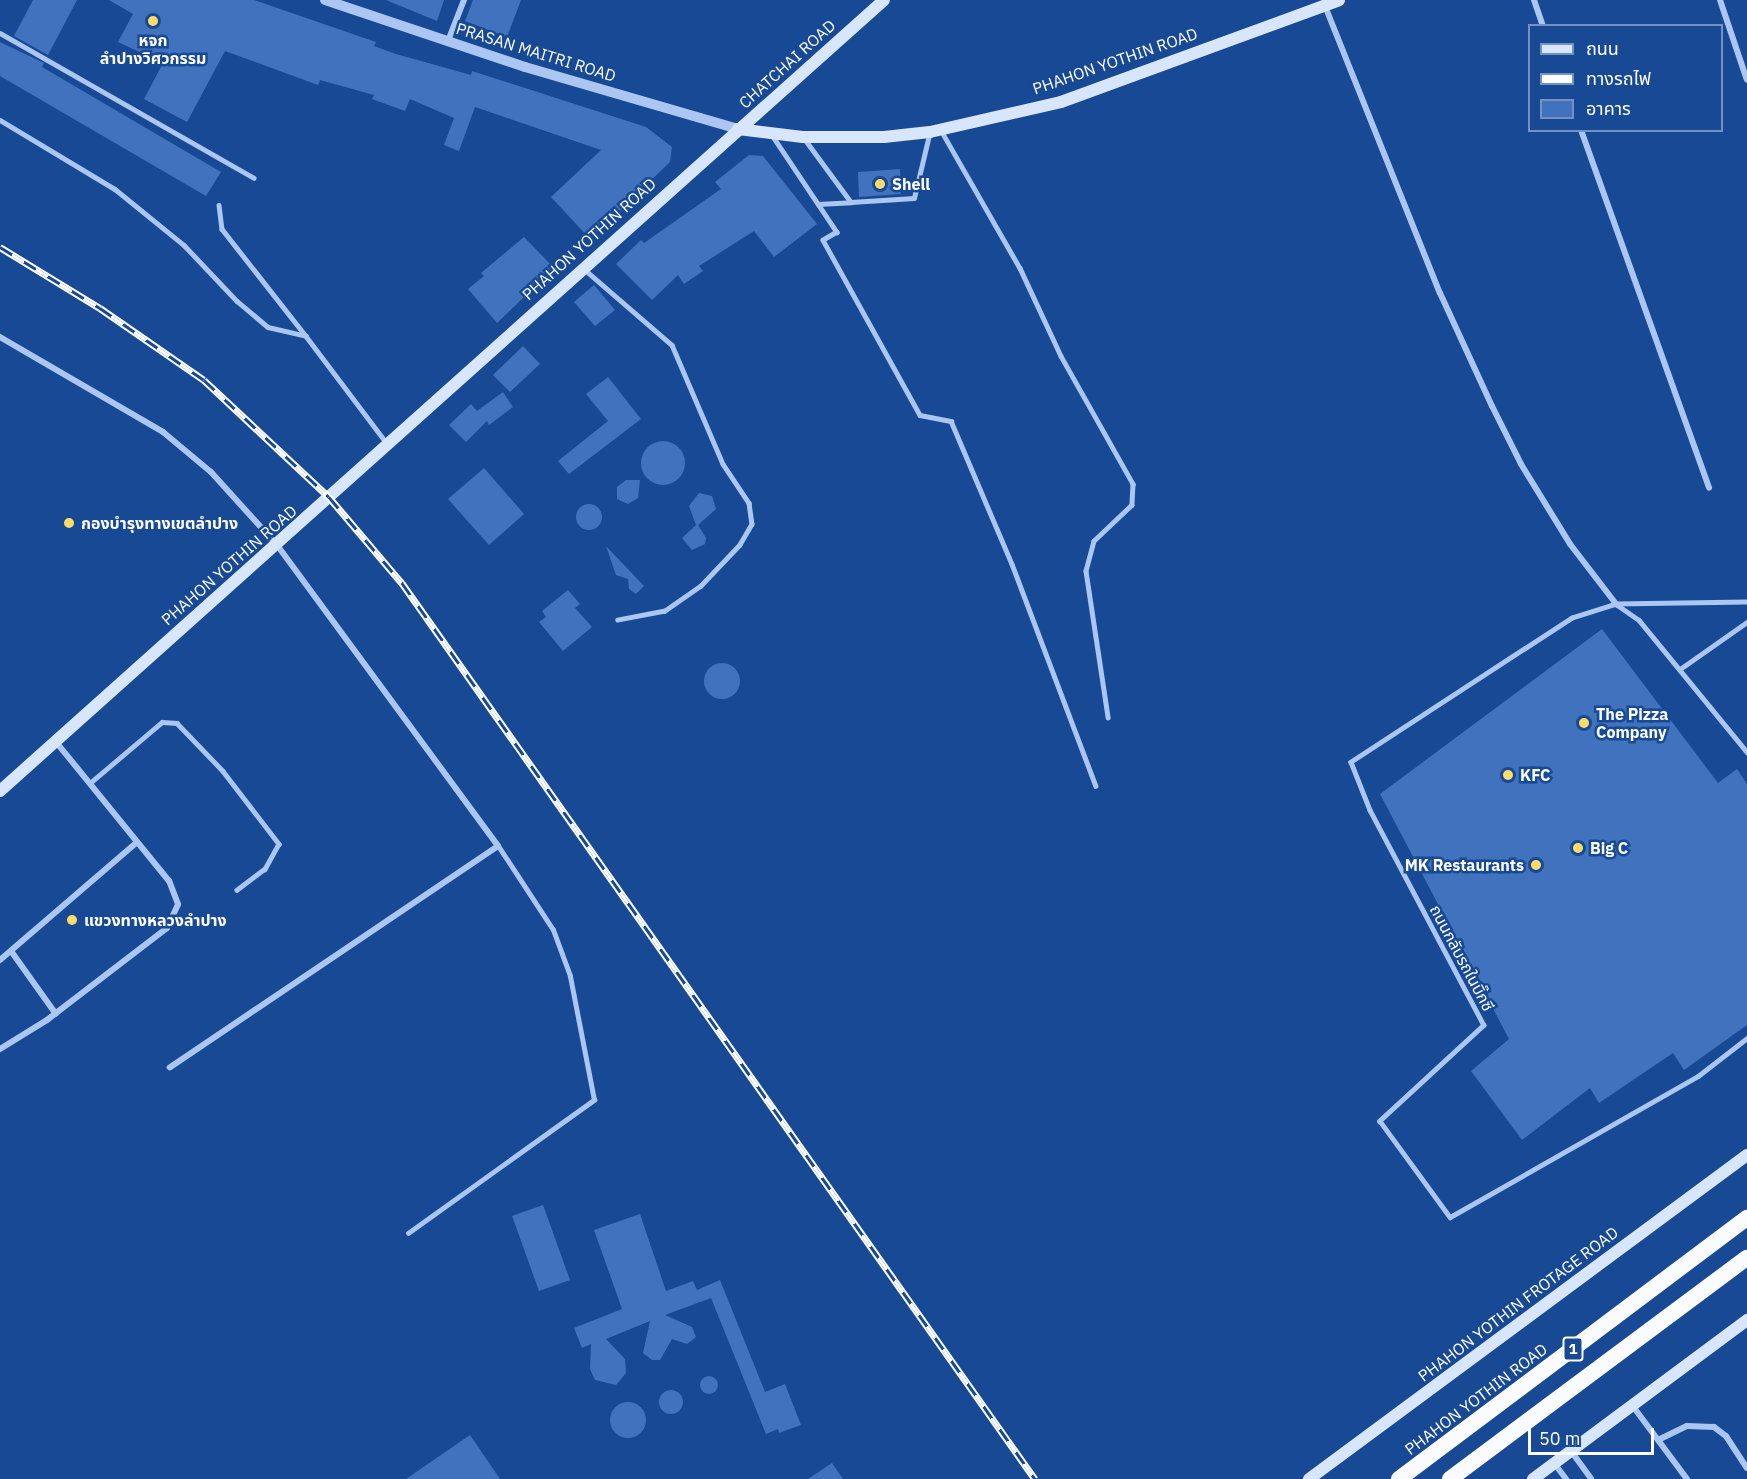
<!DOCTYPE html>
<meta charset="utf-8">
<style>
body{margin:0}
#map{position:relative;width:1747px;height:1479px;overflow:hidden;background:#184995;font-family:"IBM Plex Sans","Noto Sans Thai",sans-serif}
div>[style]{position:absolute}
.building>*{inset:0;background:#4172bd}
.round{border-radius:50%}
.service>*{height:4.5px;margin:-2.25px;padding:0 2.25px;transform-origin:2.25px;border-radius:2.25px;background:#aac6f1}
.minor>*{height:6px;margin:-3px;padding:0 3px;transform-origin:3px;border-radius:3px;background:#aac6f1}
.tertiary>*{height:10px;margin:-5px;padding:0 5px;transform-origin:5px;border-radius:5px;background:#aac6f1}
.secondary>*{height:12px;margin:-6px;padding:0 6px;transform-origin:6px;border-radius:6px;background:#d8e6fb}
.trunk>*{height:16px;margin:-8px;padding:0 8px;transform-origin:8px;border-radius:8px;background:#fafbff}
.rail>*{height:7px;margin-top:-3.5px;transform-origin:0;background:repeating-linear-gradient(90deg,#184995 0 14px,#fff 0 28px);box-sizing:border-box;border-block:2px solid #fff}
.dots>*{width:16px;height:16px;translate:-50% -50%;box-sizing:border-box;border:3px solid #184995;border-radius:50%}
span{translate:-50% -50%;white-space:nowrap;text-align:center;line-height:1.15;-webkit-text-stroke:5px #184995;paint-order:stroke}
.shield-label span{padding:2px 4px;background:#184995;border:2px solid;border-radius:4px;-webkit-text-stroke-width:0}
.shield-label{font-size:15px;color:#fff;font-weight:700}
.poi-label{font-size:16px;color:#fff;font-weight:700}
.left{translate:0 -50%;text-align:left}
.right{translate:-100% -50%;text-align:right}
.street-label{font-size:16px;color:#fff}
.legend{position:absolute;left:1528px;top:24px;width:195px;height:108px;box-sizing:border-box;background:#184995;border:2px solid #7492bf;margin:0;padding:8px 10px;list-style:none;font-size:18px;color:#fff}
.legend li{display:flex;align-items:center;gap:12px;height:30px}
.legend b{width:30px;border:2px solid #7492bf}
.scale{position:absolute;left:1528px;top:1428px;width:126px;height:27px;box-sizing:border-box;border:3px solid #fff;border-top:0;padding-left:8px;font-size:18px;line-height:21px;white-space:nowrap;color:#fff;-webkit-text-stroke:4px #184995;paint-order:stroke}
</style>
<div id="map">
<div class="building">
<div style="clip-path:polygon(33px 0,77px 0,48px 55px,14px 36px)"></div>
<div style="clip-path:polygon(109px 0,254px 0,376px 42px,374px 46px,396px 54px,471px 75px,472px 71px,646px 127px,672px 147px,670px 162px,590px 239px,551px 197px,601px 150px,475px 107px,459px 151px,444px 145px,454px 118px,410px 99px,405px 111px,372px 99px,374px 95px,320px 80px,318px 85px,225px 51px,187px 122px,144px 99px,163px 63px,118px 42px,133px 14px)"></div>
<div style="clip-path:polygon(386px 0,444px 0,437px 21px)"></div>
<div style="clip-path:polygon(473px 0,521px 0,507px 37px,465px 21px)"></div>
<div style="clip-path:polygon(0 42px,44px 63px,42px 67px,221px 172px,206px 196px,0 76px)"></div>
<div style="clip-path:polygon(749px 155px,763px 156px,817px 224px,774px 257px,754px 231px,699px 266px,703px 271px,684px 284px,678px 275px,652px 300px,616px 264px,641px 240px,644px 243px,721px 189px,715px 182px)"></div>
<div style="clip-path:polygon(900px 169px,901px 194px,859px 197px,858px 172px)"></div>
<div style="clip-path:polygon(524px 237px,554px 268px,497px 323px,468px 289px,484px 276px,481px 273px)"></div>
<div style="clip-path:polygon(594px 285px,615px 310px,595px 326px,574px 302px)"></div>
<div style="clip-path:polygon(523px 346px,540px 364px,510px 392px,493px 375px)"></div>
<div style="clip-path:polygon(608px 377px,641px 419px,569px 474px,558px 461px,608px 421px,586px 394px)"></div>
<div style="clip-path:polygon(503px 392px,513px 407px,489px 425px,487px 421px,466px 442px,449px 425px,471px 404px,477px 411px)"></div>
<div class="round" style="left:641px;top:441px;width:44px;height:44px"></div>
<div style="clip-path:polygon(484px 468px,524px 514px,489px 545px,448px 499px)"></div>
<div style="clip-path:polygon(626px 480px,640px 480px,638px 498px,628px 504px,617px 499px,617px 487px)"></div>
<div style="clip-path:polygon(699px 493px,712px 496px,716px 509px,698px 525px,706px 538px,705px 544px,692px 550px,682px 538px,696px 525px,689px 506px)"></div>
<div class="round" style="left:576px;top:504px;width:26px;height:26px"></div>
<div style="clip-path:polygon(606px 546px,644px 586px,636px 594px,629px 589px,628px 579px,616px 575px)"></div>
<div style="clip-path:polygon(568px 590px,580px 604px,575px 608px,592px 627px,563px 651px,539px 622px,546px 617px,542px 611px)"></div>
<div style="clip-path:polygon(1602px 629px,1718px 783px,1737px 769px,1747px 784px,1747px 1025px,1684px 1070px,1673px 1053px,1599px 1103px,1590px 1088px,1522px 1140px,1471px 1071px,1509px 1039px,1380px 794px)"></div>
<div class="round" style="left:704px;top:663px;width:36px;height:36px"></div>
<div style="clip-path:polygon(543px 1205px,570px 1280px,539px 1291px,512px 1216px)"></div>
<div style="clip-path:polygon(640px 1214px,666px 1291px,693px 1281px,697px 1290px,720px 1280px,765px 1392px,785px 1384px,801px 1425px,779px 1433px,778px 1429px,766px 1434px,711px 1298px,665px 1315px,692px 1327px,696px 1337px,687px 1344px,672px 1339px,660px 1360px,652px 1360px,643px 1353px,650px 1321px,606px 1339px,625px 1359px,626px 1373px,616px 1385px,595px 1380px,590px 1369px,591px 1344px,582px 1348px,574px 1328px,622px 1309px,594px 1230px)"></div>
<div class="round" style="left:700px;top:1376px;width:18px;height:18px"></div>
<div class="round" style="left:659px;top:1390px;width:24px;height:24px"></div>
<div class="round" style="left:610px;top:1402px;width:36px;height:36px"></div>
<div style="clip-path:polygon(470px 1435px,500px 1479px,406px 1479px)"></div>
<div style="clip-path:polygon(832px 1463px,843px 1479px,808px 1479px)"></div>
</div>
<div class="service">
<div style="left:0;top:33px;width:292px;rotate:29.7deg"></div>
<div style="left:0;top:120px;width:134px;rotate:31deg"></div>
<div style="left:115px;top:189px;width:89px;rotate:39.1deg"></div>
<div style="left:184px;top:245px;width:77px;rotate:46.6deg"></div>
<div style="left:237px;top:301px;width:40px;rotate:40deg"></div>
<div style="left:268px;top:327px;width:39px;rotate:13deg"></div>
<div style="left:306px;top:336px;width:133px;rotate:53deg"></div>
<div style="left:942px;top:132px;width:157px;rotate:60.2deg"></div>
<div style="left:1020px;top:268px;width:97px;rotate:65deg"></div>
<div style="left:1061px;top:356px;width:147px;rotate:60.6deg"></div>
<div style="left:1133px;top:484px;width:21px;rotate:93deg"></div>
<div style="left:1132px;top:505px;width:52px;rotate:136.5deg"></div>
<div style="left:1094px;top:541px;width:31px;rotate:105deg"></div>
<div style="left:1086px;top:571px;width:148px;rotate:81.4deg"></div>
<div style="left:772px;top:135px;width:117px;rotate:56.2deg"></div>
<div style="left:837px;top:232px;width:16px;rotate:150deg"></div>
<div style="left:823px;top:240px;width:200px;rotate:61deg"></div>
<div style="left:920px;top:415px;width:32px;rotate:11deg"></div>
<div style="left:951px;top:421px;width:155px;rotate:66.9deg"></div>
<div style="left:1012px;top:564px;width:237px;rotate:69.3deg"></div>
<div style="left:804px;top:138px;width:79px;rotate:53.7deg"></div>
<div style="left:851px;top:202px;width:63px;rotate:-3.6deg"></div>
<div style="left:914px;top:198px;width:65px;rotate:-76.6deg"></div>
<div style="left:818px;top:204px;width:33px;rotate:-3deg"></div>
<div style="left:219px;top:205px;width:24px;rotate:83deg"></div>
<div style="left:222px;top:229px;width:136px;rotate:51.9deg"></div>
<div style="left:584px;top:269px;width:116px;rotate:40.8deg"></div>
<div style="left:672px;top:345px;width:129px;rotate:66.8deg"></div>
<div style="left:723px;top:464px;width:47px;rotate:56.3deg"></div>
<div style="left:749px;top:503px;width:21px;rotate:82deg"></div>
<div style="left:752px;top:524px;width:24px;rotate:120deg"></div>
<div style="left:740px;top:545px;width:57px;rotate:133.6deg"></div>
<div style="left:701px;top:586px;width:44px;rotate:145.2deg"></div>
<div style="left:665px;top:611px;width:48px;rotate:169.2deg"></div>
<div style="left:1747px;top:602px;width:131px;rotate:179.1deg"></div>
<div style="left:1616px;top:604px;width:46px;rotate:162.3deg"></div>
<div style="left:1572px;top:618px;width:264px;rotate:146.9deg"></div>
<div style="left:1351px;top:762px;width:52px;rotate:68.4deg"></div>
<div style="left:1370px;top:810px;width:243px;rotate:62.1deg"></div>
<div style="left:1484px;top:1025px;width:142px;rotate:137.3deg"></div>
<div style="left:1380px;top:1121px;width:119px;rotate:53.9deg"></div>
<div style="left:1450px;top:1217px;width:285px;rotate:-29.6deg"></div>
<div style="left:1698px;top:1076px;width:62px;rotate:-37.8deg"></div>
<div style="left:1616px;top:604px;width:28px;rotate:35deg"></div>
<div style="left:1639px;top:620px;width:171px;rotate:50.7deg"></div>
<div style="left:1680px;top:669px;width:82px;rotate:-35deg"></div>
<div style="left:90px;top:783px;width:94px;rotate:-40.3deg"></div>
<div style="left:162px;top:722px;width:15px;rotate:4deg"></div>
<div style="left:177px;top:723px;width:66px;rotate:46.2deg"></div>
<div style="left:223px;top:771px;width:92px;rotate:52.5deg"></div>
<div style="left:279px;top:844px;width:29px;rotate:119deg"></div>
<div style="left:265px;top:869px;width:35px;rotate:143deg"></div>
<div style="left:408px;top:1233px;width:229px;rotate:-35.6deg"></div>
<div style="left:594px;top:1100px;width:126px;rotate:-101deg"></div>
<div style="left:570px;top:976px;width:49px;rotate:-110.3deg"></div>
<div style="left:553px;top:930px;width:100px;rotate:-123.2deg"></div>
</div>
<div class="minor">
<div style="left:1534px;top:0;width:28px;rotate:71deg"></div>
<div style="left:1720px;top:0;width:84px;rotate:71.4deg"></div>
<div style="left:1325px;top:6px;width:309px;rotate:68.2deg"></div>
<div style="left:1440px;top:293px;width:124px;rotate:65.3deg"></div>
<div style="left:1492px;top:406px;width:65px;rotate:63.4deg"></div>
<div style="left:1521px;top:464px;width:94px;rotate:58.5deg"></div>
<div style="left:1570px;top:544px;width:76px;rotate:52.5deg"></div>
<div style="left:448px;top:41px;width:44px;rotate:-68.7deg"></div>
<div style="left:1581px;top:130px;width:380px;rotate:70.3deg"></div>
<div style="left:0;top:337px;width:189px;rotate:30.2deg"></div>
<div style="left:163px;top:432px;width:62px;rotate:39.8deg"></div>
<div style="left:211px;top:472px;width:98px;rotate:47.9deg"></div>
<div style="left:277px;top:545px;width:373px;rotate:53.7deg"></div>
<div style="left:498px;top:846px;width:396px;rotate:146deg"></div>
<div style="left:11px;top:951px;width:77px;rotate:54.5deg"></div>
<div style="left:0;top:960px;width:179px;rotate:-40.7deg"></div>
<div style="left:0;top:1049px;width:55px;rotate:-31.7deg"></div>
<div style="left:47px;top:1020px;width:151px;rotate:-37.5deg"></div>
<div style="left:167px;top:928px;width:26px;rotate:-65deg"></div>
<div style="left:178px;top:904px;width:25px;rotate:-111deg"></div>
<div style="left:169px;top:881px;width:179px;rotate:-129.1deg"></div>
<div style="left:1632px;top:1405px;width:92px;rotate:53.4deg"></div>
<div style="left:1658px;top:1440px;width:32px;rotate:-26deg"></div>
<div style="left:1687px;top:1426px;width:27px;rotate:2deg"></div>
<div style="left:1714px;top:1427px;width:15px;rotate:37deg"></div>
<div style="left:1726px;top:1436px;width:38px;rotate:57deg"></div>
<div style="left:1571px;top:1451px;width:34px;rotate:54deg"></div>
<div style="left:1554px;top:1463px;width:20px;rotate:53deg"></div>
</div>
<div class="tertiary">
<div style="left:325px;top:0;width:211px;rotate:18.5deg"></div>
<div style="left:525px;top:67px;width:222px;rotate:16.2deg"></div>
</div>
<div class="secondary">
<div style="left:738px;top:129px;width:65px;rotate:7deg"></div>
<div style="left:803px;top:137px;width:81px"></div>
<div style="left:884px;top:137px;width:46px;rotate:-6.2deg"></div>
<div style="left:930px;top:132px;width:134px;rotate:-12.9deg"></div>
<div style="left:1061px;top:102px;width:296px;rotate:-20.1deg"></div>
<div style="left:0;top:791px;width:1186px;rotate:-41.82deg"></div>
<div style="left:1309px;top:1479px;width:545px;rotate:-36.49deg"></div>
<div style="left:1533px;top:1479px;width:267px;rotate:-36.6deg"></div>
</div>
<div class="trunk">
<div style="left:1399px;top:1479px;width:435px;rotate:-36.9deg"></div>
<div style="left:1450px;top:1479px;width:370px;rotate:-36.7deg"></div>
</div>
<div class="rail">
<div style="left:0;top:247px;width:117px;rotate:31.4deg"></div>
<div style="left:100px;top:308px;width:126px;rotate:34.7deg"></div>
<div style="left:204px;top:380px;width:171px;rotate:43.1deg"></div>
<div style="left:329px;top:497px;width:113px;rotate:49.7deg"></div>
<div style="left:402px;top:583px;width:1097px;rotate:54.76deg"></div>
</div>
<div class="dots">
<div style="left:153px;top:21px;background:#ffdb6a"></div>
<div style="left:880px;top:184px;background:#ffdb6a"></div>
<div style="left:69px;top:523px;background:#ffdb6a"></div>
<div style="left:1584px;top:723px;background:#ffdb6a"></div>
<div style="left:1508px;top:775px;background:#ffdb6a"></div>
<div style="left:1578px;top:848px;background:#ffdb6a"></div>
<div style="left:1536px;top:865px;background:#ffdb6a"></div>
<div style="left:72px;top:920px;background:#ffdb6a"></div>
</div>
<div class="shield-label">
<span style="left:1573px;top:1349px">1</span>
</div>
<div class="poi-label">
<span style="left:153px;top:49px">หจก<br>ลำปางวิศวกรรม</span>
<span class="left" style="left:892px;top:184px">Shell</span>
<span class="left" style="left:81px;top:523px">กองบำรุงทางเขตลำปาง</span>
<span class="left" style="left:1596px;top:723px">The Pizza<br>Company</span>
<span class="left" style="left:1520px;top:775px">KFC</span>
<span class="left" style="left:1590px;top:848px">Big C</span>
<span class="right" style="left:1524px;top:865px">MK Restaurants</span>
<span class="left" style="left:84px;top:920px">แขวงทางหลวงลำปาง</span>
</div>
<div class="street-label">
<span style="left:536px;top:52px;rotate:17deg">PRASAN MAITRI ROAD</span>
<span style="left:1115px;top:61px;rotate:-19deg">PHAHON YOTHIN ROAD</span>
<span style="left:787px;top:64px;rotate:-42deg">CHATCHAI ROAD</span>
<span style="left:589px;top:239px;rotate:-42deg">PHAHON YOTHIN ROAD</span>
<span style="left:229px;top:565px;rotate:-41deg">PHAHON YOTHIN ROAD</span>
<span style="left:1462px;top:958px;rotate:62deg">ถนนกลับรถในบิ๊กซี</span>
<span style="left:1518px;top:1304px;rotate:-37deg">PHAHON YOTHIN FROTAGE ROAD</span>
<span style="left:1476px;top:1399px;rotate:-37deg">PHAHON YOTHIN ROAD</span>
</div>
<ul class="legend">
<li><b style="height:8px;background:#d8e6fb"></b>ถนน</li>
<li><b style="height:8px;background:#fff"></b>ทางรถไฟ</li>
<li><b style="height:16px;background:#4172bd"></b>อาคาร</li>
</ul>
<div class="scale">50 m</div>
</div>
